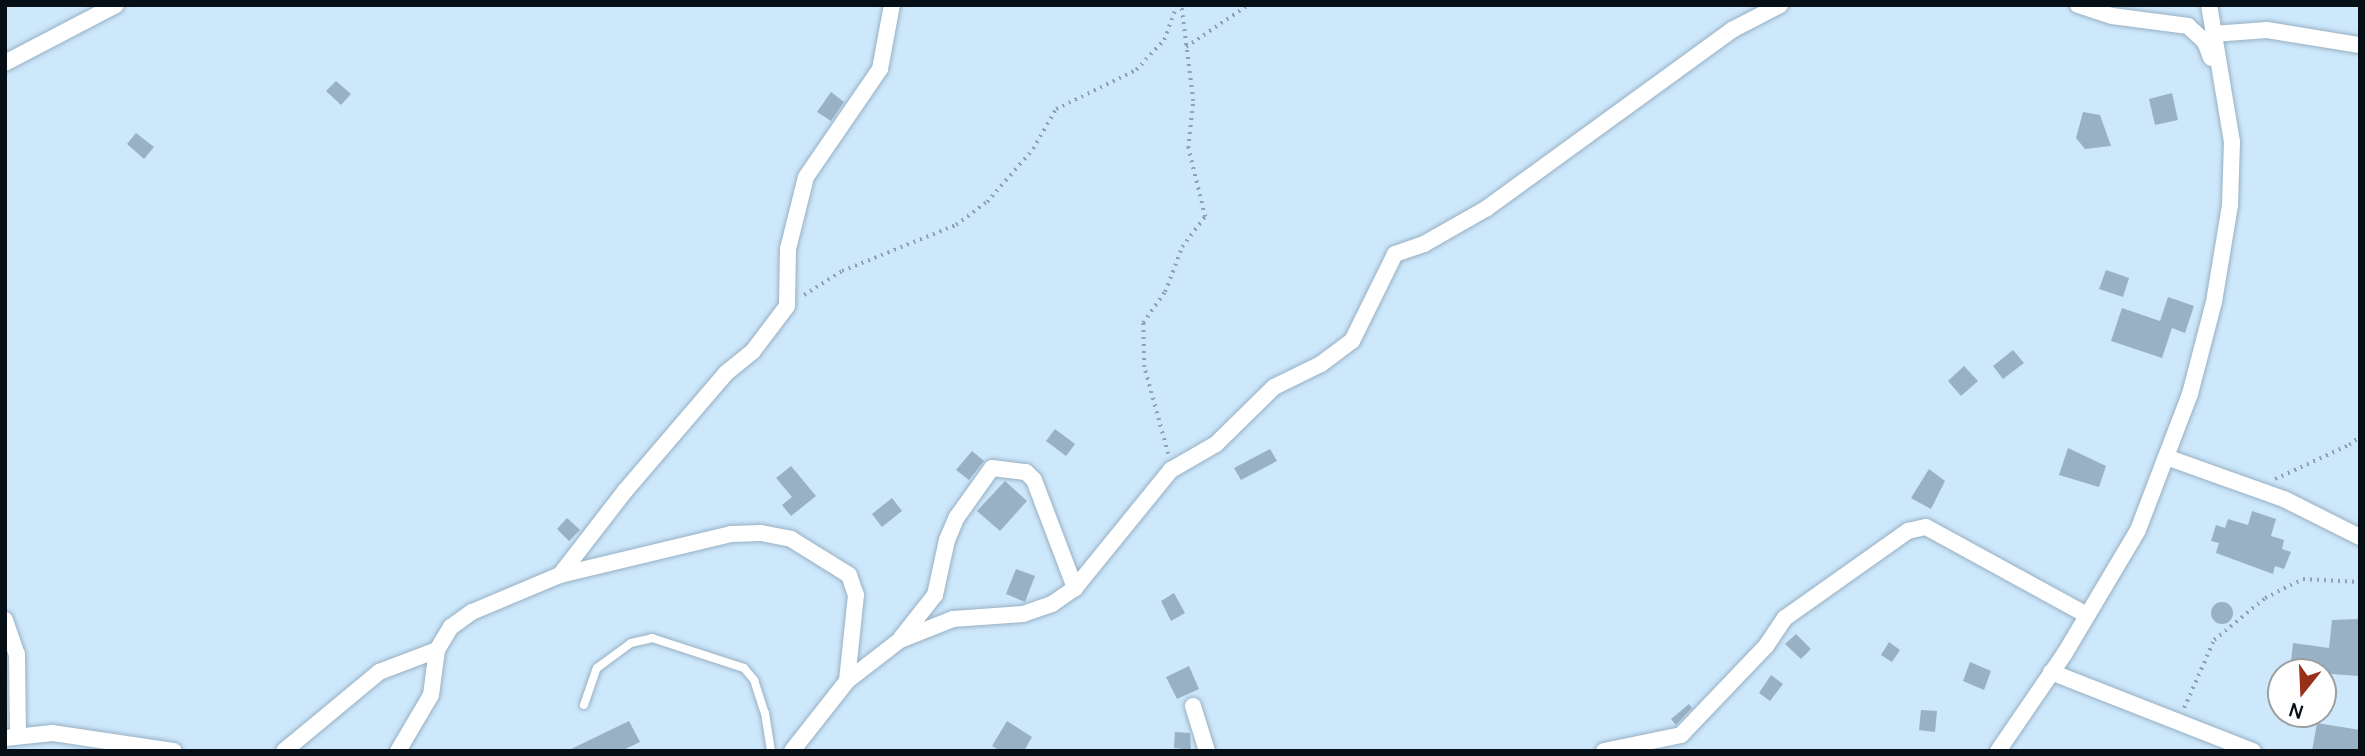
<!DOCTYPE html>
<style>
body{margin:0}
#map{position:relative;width:2365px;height:756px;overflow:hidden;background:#cde7fb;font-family:Manrope,sans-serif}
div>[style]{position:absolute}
.building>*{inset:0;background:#98b1c4}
.round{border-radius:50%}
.path>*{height:3.5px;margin-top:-1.75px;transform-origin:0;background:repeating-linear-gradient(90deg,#8da2b2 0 2px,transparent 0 7px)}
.roads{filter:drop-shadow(0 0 2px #97b0c3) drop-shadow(0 0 2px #97b0c3)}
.lane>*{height:8px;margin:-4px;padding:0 4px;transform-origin:4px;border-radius:4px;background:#fff}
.street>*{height:16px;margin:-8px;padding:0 8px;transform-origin:8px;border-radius:8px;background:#fff}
span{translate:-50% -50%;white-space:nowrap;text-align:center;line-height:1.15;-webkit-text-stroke:5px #fff;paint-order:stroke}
.frame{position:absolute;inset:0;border:7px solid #060f15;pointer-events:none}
.north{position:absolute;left:2267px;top:658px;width:70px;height:70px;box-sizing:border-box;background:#fff;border:2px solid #9b9fa1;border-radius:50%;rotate:198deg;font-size:19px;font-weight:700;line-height:28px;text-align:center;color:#060f15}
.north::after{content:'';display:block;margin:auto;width:24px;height:32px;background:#982f19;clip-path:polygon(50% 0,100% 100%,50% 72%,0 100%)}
</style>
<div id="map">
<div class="building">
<div style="clip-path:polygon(336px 81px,351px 94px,341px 105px,326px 91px)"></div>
<div style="clip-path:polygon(831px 92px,844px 102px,831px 121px,817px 112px)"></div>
<div style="clip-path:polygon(2172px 93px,2178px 120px,2155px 125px,2149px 99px)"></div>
<div style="clip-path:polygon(2083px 112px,2100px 115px,2111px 146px,2085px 149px,2076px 138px)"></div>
<div style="clip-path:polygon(136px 133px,154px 147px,144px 159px,127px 144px)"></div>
<div style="clip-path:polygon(2106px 270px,2129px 278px,2123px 297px,2099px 289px)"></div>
<div style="clip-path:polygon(2168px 297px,2194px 306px,2185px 333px,2172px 328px,2162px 358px,2111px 341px,2122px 308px,2160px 321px)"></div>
<div style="clip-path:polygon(2013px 350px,2024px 363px,2003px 379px,1993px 366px)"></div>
<div style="clip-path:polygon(1964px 366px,1978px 381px,1961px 396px,1948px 381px)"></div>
<div style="clip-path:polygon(1055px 429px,1075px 444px,1066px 456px,1046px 441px)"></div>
<div style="clip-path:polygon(2068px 448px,2106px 466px,2099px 487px,2059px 475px)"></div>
<div style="clip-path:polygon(1270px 449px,1277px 461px,1241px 480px,1234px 468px)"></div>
<div style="clip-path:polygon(972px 451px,984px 461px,969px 480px,956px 470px)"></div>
<div style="clip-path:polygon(791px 466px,816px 496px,791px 516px,782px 505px,792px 497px,776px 478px)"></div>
<div style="clip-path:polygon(1929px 469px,1945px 481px,1931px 509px,1911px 498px)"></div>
<div style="clip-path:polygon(1005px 481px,1027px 501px,1000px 531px,977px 511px)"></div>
<div style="clip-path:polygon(892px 498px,902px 511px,882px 527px,872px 514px)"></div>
<div style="clip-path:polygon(2252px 511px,2276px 519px,2271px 536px,2284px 540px,2282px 549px,2291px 552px,2284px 569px,2275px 566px,2273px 574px,2216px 553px,2219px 543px,2211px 541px,2216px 525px,2225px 528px,2228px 519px,2248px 525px)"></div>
<div style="clip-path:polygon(567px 518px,580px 530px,569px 541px,557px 529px)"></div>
<div style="clip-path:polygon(1016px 569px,1035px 576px,1025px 602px,1006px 594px)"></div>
<div style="clip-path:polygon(1174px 593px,1185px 613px,1171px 621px,1161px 601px)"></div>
<div class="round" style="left:2211px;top:602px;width:22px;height:22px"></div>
<div style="clip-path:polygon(2358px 619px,2359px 676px,2290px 671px,2293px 643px,2329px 648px,2332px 620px)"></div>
<div style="clip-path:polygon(1796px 634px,1811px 649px,1801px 659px,1785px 644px)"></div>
<div style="clip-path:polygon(1889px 642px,1900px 650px,1892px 662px,1881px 655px)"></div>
<div style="clip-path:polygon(1970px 662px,1991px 671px,1984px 690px,1963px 681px)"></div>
<div style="clip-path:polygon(1189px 666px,1199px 689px,1177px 699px,1166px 677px)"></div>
<div style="clip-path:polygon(1771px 675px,1783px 684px,1770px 701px,1759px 693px)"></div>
<div style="clip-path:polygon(1689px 704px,1692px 708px,1676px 725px,1671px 719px)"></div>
<div style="clip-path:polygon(1921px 710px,1937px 711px,1935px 732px,1919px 730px)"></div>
<div style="clip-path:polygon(629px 721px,640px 742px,621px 751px,567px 751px)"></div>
<div style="clip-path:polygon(1007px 721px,1032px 737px,1024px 751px,1000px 751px,992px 746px)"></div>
<div style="clip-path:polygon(2317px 723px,2360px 730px,2360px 751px,2312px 751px)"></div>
<div style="clip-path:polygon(1175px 732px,1190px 733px,1191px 750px,1174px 748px)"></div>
</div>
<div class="path">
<div style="left:1186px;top:47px;width:75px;rotate:-34.1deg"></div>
<div style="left:804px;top:295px;width:45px;rotate:-32.3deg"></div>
<div style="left:842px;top:271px;width:123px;rotate:-22deg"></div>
<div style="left:956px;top:225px;width:39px;rotate:-37deg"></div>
<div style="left:987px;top:202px;width:70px;rotate:-49deg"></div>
<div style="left:1033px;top:149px;width:46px;rotate:-60.1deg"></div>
<div style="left:1056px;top:109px;width:89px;rotate:-26deg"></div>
<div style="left:1136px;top:70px;width:41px;rotate:-47deg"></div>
<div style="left:1164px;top:40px;width:37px;rotate:-70deg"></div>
<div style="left:1168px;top:454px;width:90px;rotate:-105.4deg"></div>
<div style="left:1144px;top:367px;width:44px;rotate:-91.3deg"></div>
<div style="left:1143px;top:323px;width:38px;rotate:-55deg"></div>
<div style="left:1165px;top:292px;width:48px;rotate:-69.3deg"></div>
<div style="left:1182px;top:247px;width:38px;rotate:-53deg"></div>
<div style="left:1205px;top:217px;width:71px;rotate:-103.8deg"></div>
<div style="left:1188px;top:148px;width:47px;rotate:-83.9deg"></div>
<div style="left:1193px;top:101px;width:97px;rotate:-97.1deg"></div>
<div style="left:2275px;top:479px;width:81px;rotate:-24.7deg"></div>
<div style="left:2349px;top:445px;width:14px;rotate:-39deg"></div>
<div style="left:2184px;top:708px;width:74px;rotate:-66.2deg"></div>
<div style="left:2214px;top:640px;width:66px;rotate:-39.5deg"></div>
<div style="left:2265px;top:598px;width:42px;rotate:-26.6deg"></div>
<div style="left:2303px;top:579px;width:57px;rotate:3deg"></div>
</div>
<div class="roads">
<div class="lane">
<div style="left:584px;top:705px;width:39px;rotate:-71deg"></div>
<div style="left:597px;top:668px;width:42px;rotate:-36.3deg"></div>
<div style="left:631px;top:643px;width:22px;rotate:-13deg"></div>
<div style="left:652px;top:638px;width:97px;rotate:18.1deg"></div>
<div style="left:744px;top:668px;width:16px;rotate:50deg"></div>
<div style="left:754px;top:680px;width:35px;rotate:72deg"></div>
<div style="left:765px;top:713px;width:38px;rotate:81deg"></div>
</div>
<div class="street">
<div style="left:2078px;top:5px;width:36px;rotate:18deg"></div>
<div style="left:2112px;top:16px;width:77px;rotate:7.5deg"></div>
<div style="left:2188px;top:26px;width:23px;rotate:43deg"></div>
<div style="left:2205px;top:42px;width:17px;rotate:69deg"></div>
<div style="left:2213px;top:34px;width:54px;rotate:-4.2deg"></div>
<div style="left:2267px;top:30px;width:94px;rotate:9.2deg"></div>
<div style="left:5px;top:63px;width:125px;rotate:-27.6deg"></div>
<div style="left:2166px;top:457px;width:125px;rotate:19.6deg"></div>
<div style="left:2284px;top:499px;width:85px;rotate:26.6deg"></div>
<div style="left:560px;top:575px;width:106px;rotate:-52.3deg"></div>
<div style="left:625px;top:491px;width:155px;rotate:-49.4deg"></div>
<div style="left:726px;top:373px;width:35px;rotate:-39deg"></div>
<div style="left:753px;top:351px;width:56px;rotate:-52.9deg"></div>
<div style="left:787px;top:306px;width:57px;rotate:-89deg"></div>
<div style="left:788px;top:249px;width:74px;rotate:-76deg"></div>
<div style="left:806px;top:177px;width:131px;rotate:-55.6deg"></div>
<div style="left:880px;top:69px;width:65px;rotate:-79.4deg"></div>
<div style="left:5px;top:620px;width:36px;rotate:71deg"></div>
<div style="left:17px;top:654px;width:79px;rotate:89.3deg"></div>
<div style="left:901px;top:638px;width:55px;rotate:-51.7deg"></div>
<div style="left:935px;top:595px;width:56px;rotate:-77.7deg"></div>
<div style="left:947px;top:540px;width:25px;rotate:-67deg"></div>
<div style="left:957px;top:517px;width:60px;rotate:-54.5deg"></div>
<div style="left:992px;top:468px;width:34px;rotate:7deg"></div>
<div style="left:1026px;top:472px;width:11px;rotate:45deg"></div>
<div style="left:1034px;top:480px;width:116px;rotate:69.2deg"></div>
<div style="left:2051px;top:672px;width:217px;rotate:21.4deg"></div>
<div style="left:1193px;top:706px;width:47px;rotate:72.7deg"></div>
<div style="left:5px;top:738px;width:48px;rotate:-5.9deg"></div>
<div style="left:53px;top:733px;width:122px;rotate:8.5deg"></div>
<div style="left:284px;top:751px;width:124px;rotate:-39.7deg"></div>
<div style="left:379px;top:672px;width:62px;rotate:-20.8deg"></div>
<div style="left:398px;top:751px;width:65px;rotate:-59.5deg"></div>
<div style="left:431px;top:695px;width:45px;rotate:-82.4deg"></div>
<div style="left:437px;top:650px;width:27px;rotate:-59deg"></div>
<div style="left:451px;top:627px;width:26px;rotate:-36deg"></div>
<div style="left:472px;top:612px;width:95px;rotate:-22.8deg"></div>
<div style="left:560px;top:575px;width:176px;rotate:-13.5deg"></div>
<div style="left:731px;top:534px;width:30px;rotate:-2deg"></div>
<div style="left:761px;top:533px;width:31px;rotate:11deg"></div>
<div style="left:791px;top:539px;width:68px;rotate:31.8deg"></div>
<div style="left:849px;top:575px;width:21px;rotate:71deg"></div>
<div style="left:856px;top:595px;width:86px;rotate:96deg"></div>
<div style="left:792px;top:751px;width:89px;rotate:-51.8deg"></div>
<div style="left:847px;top:681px;width:67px;rotate:-37.7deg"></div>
<div style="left:900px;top:640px;width:57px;rotate:-21.6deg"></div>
<div style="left:953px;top:619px;width:70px;rotate:-4.1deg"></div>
<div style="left:1023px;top:614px;width:31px;rotate:-19deg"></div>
<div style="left:1052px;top:604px;width:28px;rotate:-35deg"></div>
<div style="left:1075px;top:588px;width:152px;rotate:-50.9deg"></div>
<div style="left:1171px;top:470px;width:52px;rotate:-30deg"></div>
<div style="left:1216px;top:444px;width:81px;rotate:-44.5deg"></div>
<div style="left:1274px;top:387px;width:52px;rotate:-26.1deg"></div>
<div style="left:1321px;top:364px;width:39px;rotate:-37deg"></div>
<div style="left:1352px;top:341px;width:97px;rotate:-63.7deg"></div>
<div style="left:1395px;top:254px;width:31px;rotate:-19deg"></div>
<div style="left:1424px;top:244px;width:73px;rotate:-29.7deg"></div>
<div style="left:1487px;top:208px;width:303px;rotate:-36deg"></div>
<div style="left:1732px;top:30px;width:54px;rotate:-27.5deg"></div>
<div style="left:1604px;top:751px;width:79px;rotate:-11.7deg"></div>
<div style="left:1681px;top:735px;width:123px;rotate:-46.3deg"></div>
<div style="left:1766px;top:646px;width:34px;rotate:-56deg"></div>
<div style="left:1785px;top:618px;width:151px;rotate:-35.3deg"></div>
<div style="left:1908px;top:531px;width:18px;rotate:-13deg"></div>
<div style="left:1926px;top:527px;width:183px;rotate:28.7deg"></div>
<div style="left:1998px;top:751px;width:119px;rotate:-55.6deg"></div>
<div style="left:2065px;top:653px;width:143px;rotate:-59.3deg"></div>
<div style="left:2138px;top:530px;width:146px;rotate:-69.1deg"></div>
<div style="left:2190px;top:394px;width:95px;rotate:-75.4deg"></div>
<div style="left:2214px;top:302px;width:98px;rotate:-80.6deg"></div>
<div style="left:2230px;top:205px;width:63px;rotate:-88.2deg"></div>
<div style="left:2232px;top:142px;width:139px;rotate:-99.5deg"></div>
</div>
</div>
<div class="frame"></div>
<div class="north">N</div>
</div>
